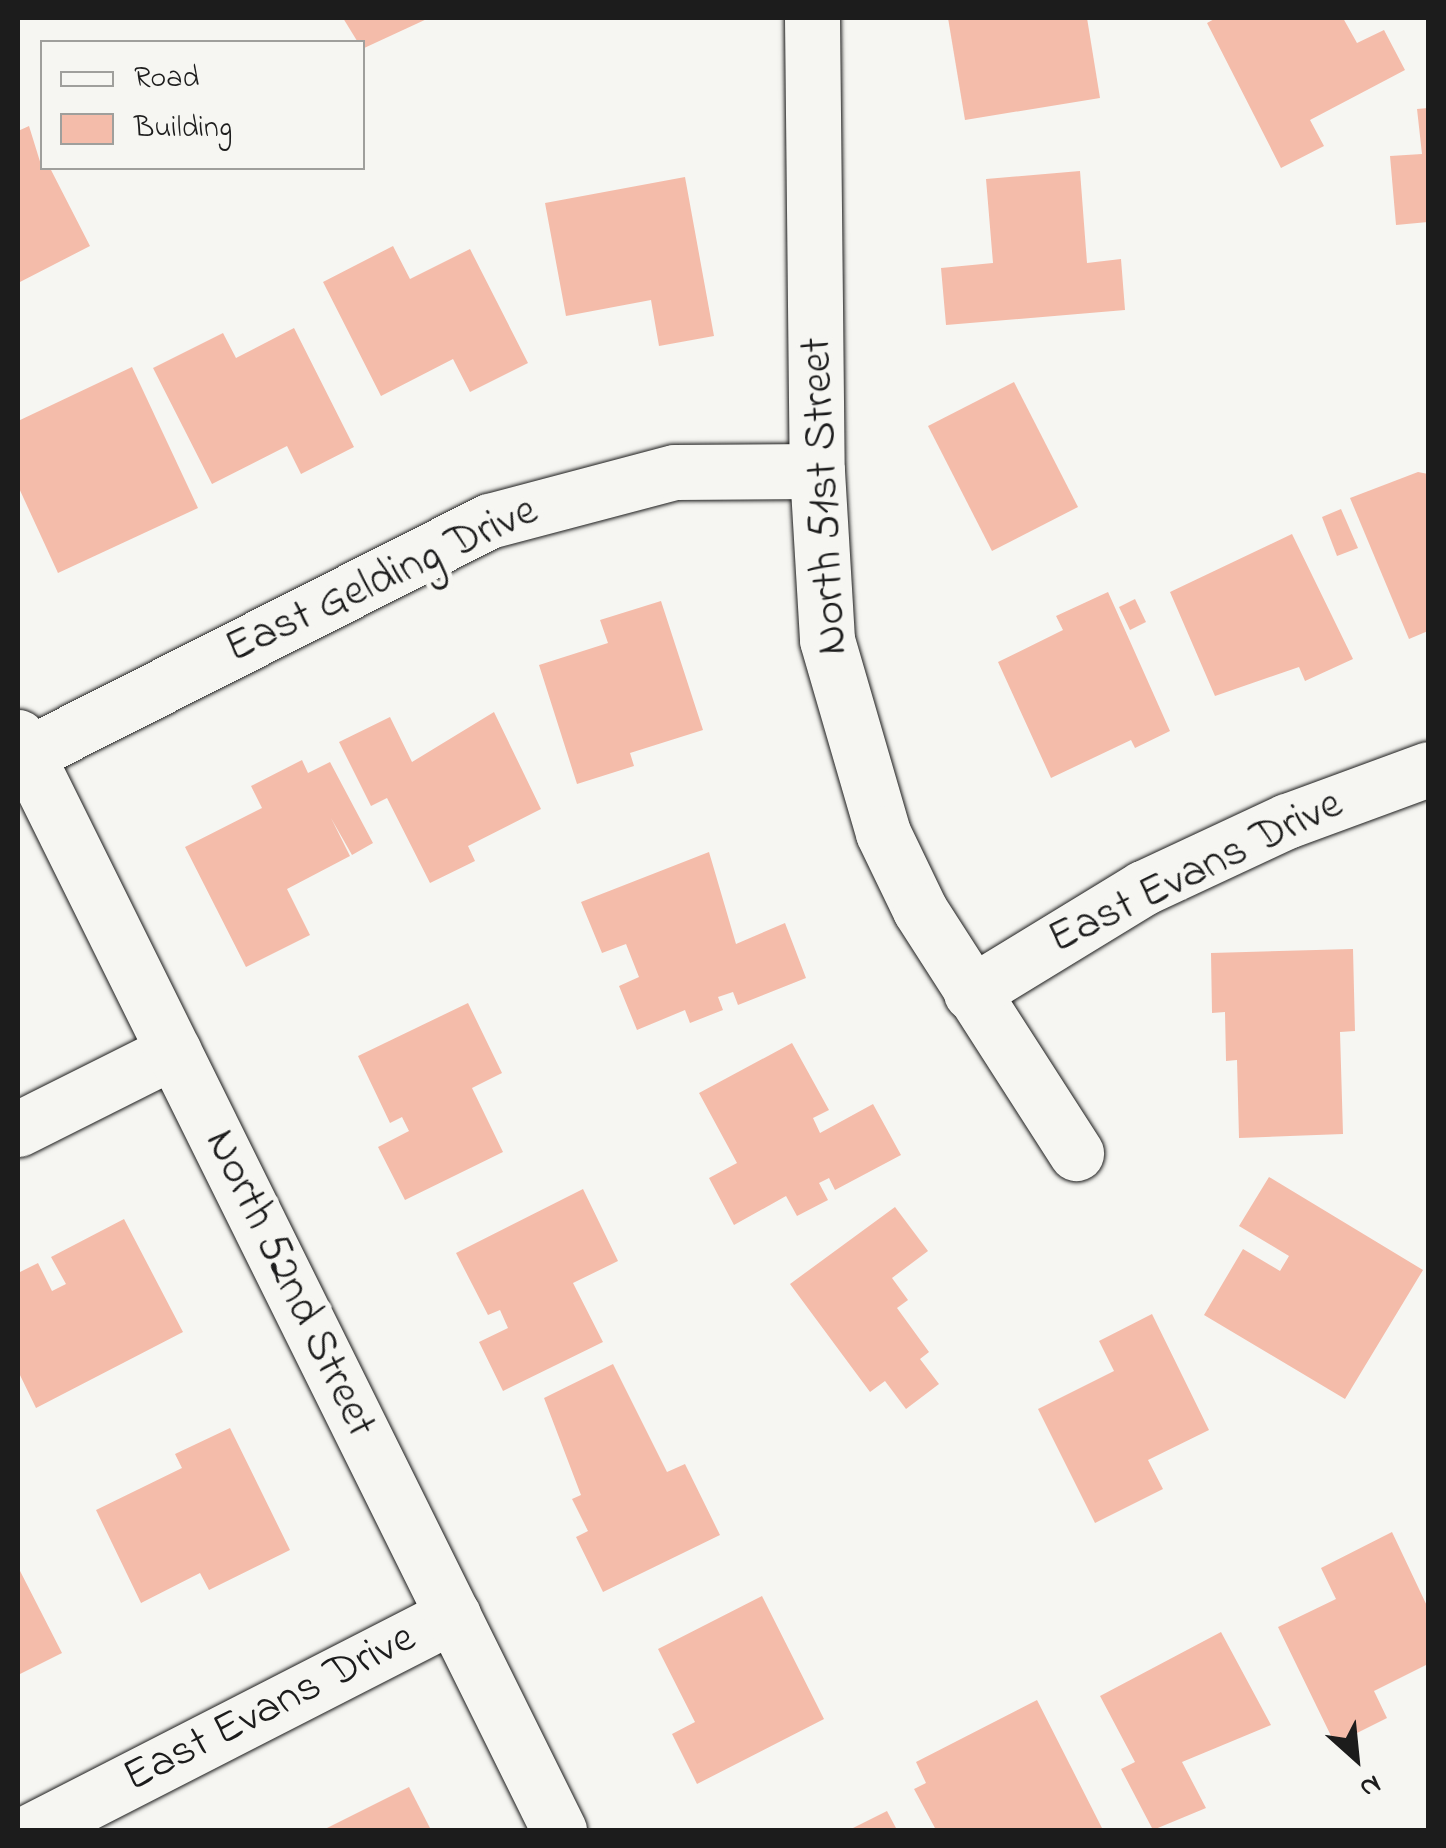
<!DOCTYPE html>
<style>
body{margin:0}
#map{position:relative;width:1446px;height:1848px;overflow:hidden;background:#f6f6f2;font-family:"Indie Flower",sans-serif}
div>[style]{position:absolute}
.building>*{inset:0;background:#f4bcaa}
.roads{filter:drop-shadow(0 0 2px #1c1c1c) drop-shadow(0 0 2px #1c1c1c)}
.minor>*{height:55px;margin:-27.5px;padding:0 27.5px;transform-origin:27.5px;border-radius:27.5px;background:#f6f6f2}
.tertiary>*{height:55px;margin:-27.5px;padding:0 27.5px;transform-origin:27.5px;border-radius:27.5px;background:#f6f6f2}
span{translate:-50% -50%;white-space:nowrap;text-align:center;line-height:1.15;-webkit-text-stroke:10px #f6f6f2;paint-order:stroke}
.street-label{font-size:45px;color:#1c1c1c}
.frame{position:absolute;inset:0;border:20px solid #1c1c1c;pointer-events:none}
.legend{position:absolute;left:40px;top:40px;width:325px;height:130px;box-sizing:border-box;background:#f6f6f2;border:2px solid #9f9f9c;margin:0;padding:12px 18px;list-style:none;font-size:30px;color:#1c1c1c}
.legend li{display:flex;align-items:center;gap:20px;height:50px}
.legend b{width:50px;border:2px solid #9f9f9c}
.north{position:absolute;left:1306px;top:1708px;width:100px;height:100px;-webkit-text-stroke:8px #f6f6f2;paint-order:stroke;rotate:153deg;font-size:28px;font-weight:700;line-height:40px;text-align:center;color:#1c1c1c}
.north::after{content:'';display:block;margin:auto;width:35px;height:45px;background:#1c1c1c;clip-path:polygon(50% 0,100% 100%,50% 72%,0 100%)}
</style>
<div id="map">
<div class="building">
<div style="clip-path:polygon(343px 18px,429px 18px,362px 49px)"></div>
<div style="clip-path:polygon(948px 18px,1087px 18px,1100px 98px,965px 120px)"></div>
<div style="clip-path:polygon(1216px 18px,1343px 18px,1357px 43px,1384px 30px,1405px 70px,1310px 120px,1324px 146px,1281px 168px,1207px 23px)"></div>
<div style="clip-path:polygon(1428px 108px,1428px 222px,1396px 225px,1390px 156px,1422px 154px,1417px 109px)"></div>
<div style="clip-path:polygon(29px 126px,42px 168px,50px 168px,90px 246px,18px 283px,18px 131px)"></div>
<div style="clip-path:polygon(1080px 171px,1087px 263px,1121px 259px,1125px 310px,946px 325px,941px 268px,993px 263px,986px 179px)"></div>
<div style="clip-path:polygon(685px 177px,714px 336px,659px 346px,651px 300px,566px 316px,545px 203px)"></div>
<div style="clip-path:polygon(393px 246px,410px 279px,470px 249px,528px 363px,470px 392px,453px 359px,381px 396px,323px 282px)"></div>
<div style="clip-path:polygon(294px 328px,354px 447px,301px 474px,287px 446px,212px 484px,153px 368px,223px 333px,236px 358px)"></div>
<div style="clip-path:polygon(132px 367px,198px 508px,58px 573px,18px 486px,18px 421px)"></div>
<div style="clip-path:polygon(1014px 382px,1078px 507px,992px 551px,928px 426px)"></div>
<div style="clip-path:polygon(1418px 472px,1428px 474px,1428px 631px,1409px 639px,1350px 498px)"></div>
<div style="clip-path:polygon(1341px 509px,1358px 548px,1337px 556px,1322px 517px)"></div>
<div style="clip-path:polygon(1292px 534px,1353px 659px,1305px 681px,1299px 667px,1215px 696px,1170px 592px)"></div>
<div style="clip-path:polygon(1108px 592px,1170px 731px,1135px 748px,1131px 740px,1051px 778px,998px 662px,1063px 630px,1056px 616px)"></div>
<div style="clip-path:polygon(1135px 599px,1146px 622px,1130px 630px,1119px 607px)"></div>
<div style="clip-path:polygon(661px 601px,703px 730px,630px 753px,634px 766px,577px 784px,539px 665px,608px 643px,600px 620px)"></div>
<div style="clip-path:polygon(494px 712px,541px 809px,468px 846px,475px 861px,430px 883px,387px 798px,371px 806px,339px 742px,390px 717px,412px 762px)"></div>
<div style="clip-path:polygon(302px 760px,308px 773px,330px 762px,373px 843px,352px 855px,331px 818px,350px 856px,287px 889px,310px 935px,246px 967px,185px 847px,262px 808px,251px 786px)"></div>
<div style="clip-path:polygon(709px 852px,736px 944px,785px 923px,806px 978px,738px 1005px,733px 992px,718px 997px,723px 1010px,690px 1023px,685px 1010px,637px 1030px,619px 986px,639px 977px,626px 944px,602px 953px,581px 902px)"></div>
<div style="clip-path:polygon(1353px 949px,1355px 1031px,1340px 1032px,1343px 1134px,1239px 1138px,1237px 1060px,1226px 1061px,1225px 1012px,1212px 1013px,1211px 953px)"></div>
<div style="clip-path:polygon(468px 1003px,502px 1073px,472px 1088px,503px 1152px,405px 1200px,378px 1147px,409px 1131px,402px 1117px,390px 1123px,358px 1056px)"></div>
<div style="clip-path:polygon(792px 1043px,829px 1110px,813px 1118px,820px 1133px,873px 1104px,901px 1155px,835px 1190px,829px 1178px,819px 1183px,828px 1200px,797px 1216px,786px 1196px,734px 1225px,709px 1178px,737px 1163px,699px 1093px)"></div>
<div style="clip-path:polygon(1269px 1177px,1423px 1270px,1345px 1399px,1204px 1315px,1243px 1249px,1280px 1271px,1289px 1256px,1239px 1226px)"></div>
<div style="clip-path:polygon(583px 1189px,618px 1261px,573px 1283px,603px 1342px,503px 1391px,479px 1342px,508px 1328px,500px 1310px,488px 1315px,456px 1253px)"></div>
<div style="clip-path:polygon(895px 1207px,928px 1251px,892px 1278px,908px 1300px,897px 1308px,929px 1352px,920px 1359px,939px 1384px,906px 1409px,885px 1381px,870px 1392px,790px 1284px)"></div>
<div style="clip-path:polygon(124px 1219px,183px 1332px,36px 1408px,18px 1371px,18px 1273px,38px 1263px,52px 1291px,66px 1284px,51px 1257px)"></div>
<div style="clip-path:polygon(1152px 1314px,1209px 1430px,1148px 1460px,1163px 1489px,1095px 1523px,1038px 1409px,1114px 1371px,1099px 1341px)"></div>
<div style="clip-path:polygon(613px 1364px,667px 1472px,685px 1464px,720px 1535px,603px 1592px,576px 1537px,588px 1531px,572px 1499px,581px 1495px,544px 1398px)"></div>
<div style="clip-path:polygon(230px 1428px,290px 1550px,209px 1590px,200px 1573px,141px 1603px,96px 1510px,182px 1468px,175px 1454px)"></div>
<div style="clip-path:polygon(1392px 1532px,1428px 1608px,1428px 1664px,1374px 1691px,1387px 1718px,1335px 1744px,1278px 1627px,1336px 1599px,1321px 1568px)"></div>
<div style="clip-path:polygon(18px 1567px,62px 1653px,20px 1674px,18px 1685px)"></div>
<div style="clip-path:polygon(762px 1596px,824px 1719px,697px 1784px,672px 1734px,695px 1722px,658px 1649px)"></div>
<div style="clip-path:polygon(1221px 1632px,1271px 1725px,1182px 1762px,1206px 1808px,1153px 1830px,1121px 1769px,1135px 1762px,1100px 1696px)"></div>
<div style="clip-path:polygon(1037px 1700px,1103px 1830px,936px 1830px,914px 1789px,926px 1783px,916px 1762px)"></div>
<div style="clip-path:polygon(409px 1787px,431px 1830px,323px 1830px)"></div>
<div style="clip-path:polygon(887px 1811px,897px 1830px,849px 1830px)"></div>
</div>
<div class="roads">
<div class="minor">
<div style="left:812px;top:18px;width:453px;rotate:89.4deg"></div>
<div style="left:817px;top:471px;width:169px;rotate:86.6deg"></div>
<div style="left:827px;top:640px;width:201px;rotate:73.8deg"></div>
<div style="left:883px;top:833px;width:85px;rotate:64.3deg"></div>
<div style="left:920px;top:910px;width:289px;rotate:57.3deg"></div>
<div style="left:26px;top:755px;width:519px;rotate:-26.81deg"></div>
<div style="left:489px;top:521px;width:192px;rotate:-14.8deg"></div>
<div style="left:675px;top:472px;width:142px;rotate:-0.4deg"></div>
<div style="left:971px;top:993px;width:202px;rotate:-31.4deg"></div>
<div style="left:1143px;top:888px;width:159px;rotate:-25deg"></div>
<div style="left:1287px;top:821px;width:150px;rotate:-20.2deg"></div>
<div style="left:18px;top:1129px;width:174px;rotate:-26.6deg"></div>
<div style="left:33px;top:1830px;width:472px;rotate:-27.1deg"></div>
</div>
<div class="tertiary">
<div style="left:18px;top:737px;width:1220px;rotate:63.67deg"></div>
</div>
</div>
<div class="street-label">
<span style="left:826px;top:496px;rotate:-93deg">North 51st Street</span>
<span style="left:382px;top:581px;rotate:-25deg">East Gelding Drive</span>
<span style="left:1196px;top:873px;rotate:-26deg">East Evans Drive</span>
<span style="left:289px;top:1284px;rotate:64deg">North 52nd Street</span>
<span style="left:270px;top:1709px;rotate:-27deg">East Evans Drive</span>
</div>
<div class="frame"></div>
<ul class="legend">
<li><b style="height:12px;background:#f6f6f2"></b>Road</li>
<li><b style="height:28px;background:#f4bcaa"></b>Building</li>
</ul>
<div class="north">N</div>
</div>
